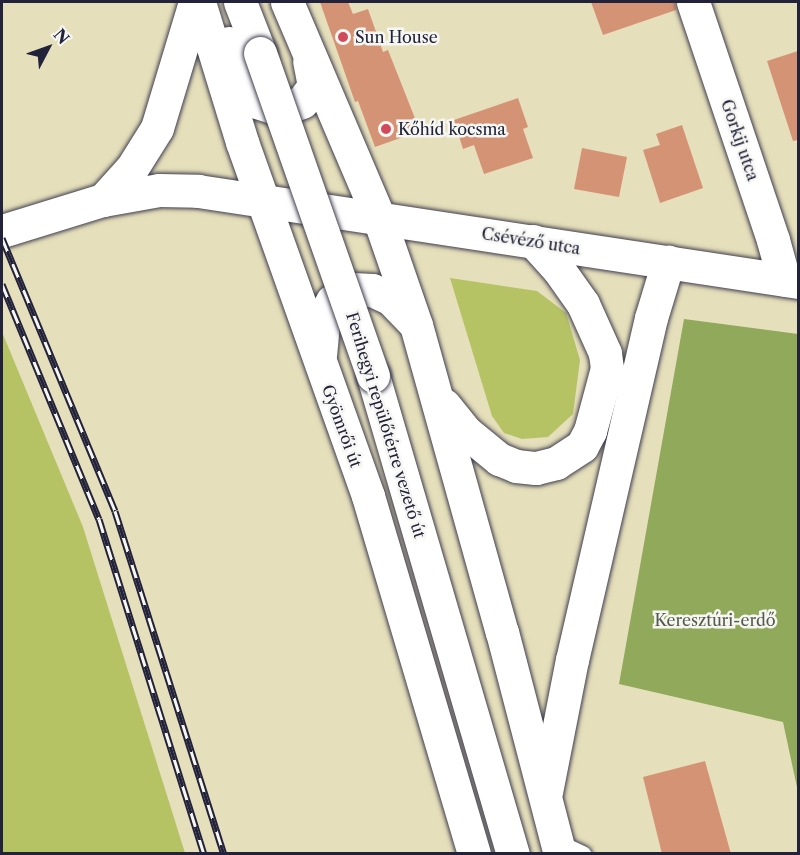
<!DOCTYPE html>
<meta charset="utf-8">
<style>
body{margin:0}
#map{position:relative;width:800px;height:855px;overflow:hidden;background:#e6dfbb;font-family:"Libre Caslon Text",serif}
div>[style]{position:absolute}
.green>*{inset:0;background:#b5c365}
.forest>*{inset:0;background:#90a95a}
.building>*{inset:0;background:#d59375}
.roads{filter:drop-shadow(0 0 2px #3f3e4e) drop-shadow(0 0 2px #3f3e4e)}
.service>*{height:16px;margin:-8px;padding:0 8px;transform-origin:8px;border-radius:8px;background:#fff}
.minor>*{height:33px;margin:-16.5px;padding:0 16.5px;transform-origin:16.5px;border-radius:16.5px;background:#fff}
.tertiary>*{height:33px;margin:-16.5px;padding:0 16.5px;transform-origin:16.5px;border-radius:16.5px;background:#fff}
.secondary>*{height:33px;margin:-16.5px;padding:0 16.5px;transform-origin:16.5px;border-radius:16.5px;background:#fff}
.primary>*{height:33px;margin:-16.5px;padding:0 16.5px;transform-origin:16.5px;border-radius:16.5px;background:#fff}
.rail>*{height:7px;margin-top:-3.5px;transform-origin:0;background:repeating-linear-gradient(90deg,#f6f6f2 0 14px,#22223b 0 28px);box-sizing:border-box;border-block:2px solid #22223b}
.bridges{filter:drop-shadow(0 0 2px #3f3e4e) drop-shadow(0 0 2px #3f3e4e)}
.primary-bridge>*{height:33px;margin:-16.5px;padding:0 16.5px;transform-origin:16.5px;border-radius:16.5px;background:#fff}
.dots>*{width:16px;height:16px;translate:-50% -50%;box-sizing:border-box;border:3px solid #f6f6f2;border-radius:50%}
span{translate:-50% -50%;white-space:nowrap;text-align:center;line-height:1.15;-webkit-text-stroke:5px #f6f6f2;paint-order:stroke}
.poi-label{font-size:16px;color:#22223b}
.left{translate:0 -50%;text-align:left}
.street-label{font-size:16px;color:#22223b}
.park-label{font-size:16px;color:#555a4a}
.frame{position:absolute;inset:0;border:3px solid #22223b;pointer-events:none}
.north{position:absolute;left:18px;top:18px;width:60px;height:60px;-webkit-text-stroke:4px #f6f6f2;paint-order:stroke;rotate:49deg;font-size:16px;font-weight:700;line-height:24px;text-align:center;color:#22223b}
.north::after{content:'';display:block;margin:auto;width:21px;height:27px;background:#22223b;clip-path:polygon(50% 0,100% 100%,50% 72%,0 100%)}
</style>
<div id="map">
<div class="green">
<div style="clip-path:polygon(450px 278px,537px 291px,566px 313px,580px 360px,573px 414px,548px 437px,522px 439px,504px 433px,492px 416px)"></div>
<div style="clip-path:polygon(2px 332px,83px 527px,185px 853px,2px 853px)"></div>
</div>
<div class="forest">
<div style="clip-path:polygon(684px 319px,798px 334px,798px 792px,783px 722px,619px 684px)"></div>
</div>
<div class="building">
<div style="clip-path:polygon(320px 2px,348px 2px,353px 14px,368px 9px,383px 52px,388px 50px,420px 131px,375px 147px,358px 101px,355px 102px)"></div>
<div style="clip-path:polygon(591px 2px,675px 2px,676px 10px,603px 35px)"></div>
<div style="clip-path:polygon(798px 51px,798px 140px,793px 141px,767px 61px)"></div>
<div style="clip-path:polygon(518px 98px,528px 127px,523px 129px,533px 158px,484px 174px,474px 145px,463px 149px,454px 120px)"></div>
<div style="clip-path:polygon(682px 125px,703px 188px,660px 203px,643px 150px,660px 145px,656px 134px)"></div>
<div style="clip-path:polygon(582px 148px,627px 157px,619px 197px,574px 189px)"></div>
<div style="clip-path:polygon(705px 761px,731px 854px,662px 854px,643px 777px)"></div>
</div>
<div class="roads">
<div class="service">
<div style="left:557px;top:842px;width:29px;rotate:25deg"></div>
</div>
<div class="minor">
<div style="left:693px;top:2px;width:251px;rotate:71.4deg"></div>
<div style="left:773px;top:240px;width:41px;rotate:74.6deg"></div>
</div>
<div class="tertiary">
<div style="left:199px;top:2px;width:146px;rotate:72.9deg"></div>
<div style="left:242px;top:142px;width:376px;rotate:70.4deg"></div>
<div style="left:368px;top:496px;width:373px;rotate:73.5deg"></div>
<div style="left:287px;top:2px;width:235px;rotate:66.9deg"></div>
<div style="left:379px;top:218px;width:113px;rotate:70.9deg"></div>
<div style="left:416px;top:325px;width:319px;rotate:74.4deg"></div>
<div style="left:502px;top:632px;width:229px;rotate:75.4deg"></div>
<div style="left:229px;top:43px;width:65px;rotate:64.6deg"></div>
<div style="left:257px;top:102px;width:25px;rotate:18deg"></div>
<div style="left:281px;top:110px;width:22px;rotate:-21deg"></div>
<div style="left:302px;top:102px;width:20px;rotate:-53deg"></div>
<div style="left:314px;top:86px;width:25px;rotate:-101deg"></div>
<div style="left:103px;top:200px;width:43px;rotate:-47.8deg"></div>
<div style="left:132px;top:168px;width:47px;rotate:-58deg"></div>
<div style="left:157px;top:128px;width:132px;rotate:-73.2deg"></div>
<div style="left:320px;top:355px;width:40px;rotate:-84.3deg"></div>
<div style="left:324px;top:315px;width:16px;rotate:-60deg"></div>
<div style="left:332px;top:301px;width:24px;rotate:-30deg"></div>
<div style="left:353px;top:289px;width:19px;rotate:3deg"></div>
<div style="left:372px;top:290px;width:21px;rotate:25deg"></div>
<div style="left:391px;top:299px;width:32px;rotate:46deg"></div>
<div style="left:444px;top:405px;width:35px;rotate:51deg"></div>
<div style="left:466px;top:432px;width:43px;rotate:39.3deg"></div>
<div style="left:499px;top:459px;width:18px;rotate:22deg"></div>
<div style="left:516px;top:466px;width:20px;rotate:6deg"></div>
<div style="left:536px;top:468px;width:21px;rotate:-14deg"></div>
<div style="left:556px;top:463px;width:31px;rotate:-33deg"></div>
<div style="left:582px;top:446px;width:17px;rotate:-62deg"></div>
<div style="left:590px;top:431px;width:65px;rotate:-74.9deg"></div>
<div style="left:607px;top:368px;width:15px;rotate:-98deg"></div>
<div style="left:605px;top:353px;width:54px;rotate:-114.2deg"></div>
<div style="left:583px;top:304px;width:42px;rotate:-125.2deg"></div>
<div style="left:559px;top:270px;width:39px;rotate:-132deg"></div>
<div style="left:546px;top:792px;width:135px;rotate:-78.9deg"></div>
<div style="left:572px;top:660px;width:351px;rotate:-77deg"></div>
<div style="left:651px;top:318px;width:59px;rotate:-73.1deg"></div>
</div>
<div class="secondary">
<div style="left:2px;top:231px;width:106px;rotate:-17.1deg"></div>
<div style="left:103px;top:200px;width:57px;rotate:-10.1deg"></div>
<div style="left:159px;top:190px;width:39px;rotate:1deg"></div>
<div style="left:198px;top:191px;width:607px;rotate:8.62deg"></div>
</div>
<div class="primary">
<div style="left:240px;top:2px;width:55px;rotate:68.6deg"></div>
<div style="left:373px;top:376px;width:498px;rotate:73.7deg"></div>
</div>
</div>
<div class="rail">
<div style="left:2px;top:238px;width:295px;rotate:67.5deg"></div>
<div style="left:115px;top:511px;width:360px;rotate:72.4deg"></div>
<div style="left:2px;top:284px;width:254px;rotate:67.6deg"></div>
<div style="left:99px;top:519px;width:351px;rotate:72.6deg"></div>
</div>
<div class="bridges">
<div class="primary-bridge">
<div style="left:260px;top:53px;width:342px;rotate:70.7deg"></div>
</div>
</div>
<div class="dots">
<div style="left:343px;top:37px;background:#d1495b"></div>
<div style="left:386px;top:129px;background:#d1495b"></div>
</div>
<div class="poi-label">
<span class="left" style="left:355px;top:37px">Sun House</span>
<span class="left" style="left:398px;top:129px">Kőhíd kocsma</span>
</div>
<div class="street-label">
<span style="left:740px;top:140px;rotate:71deg">Gorkij utca</span>
<span style="left:531px;top:241px;rotate:9deg">Csévéző utca</span>
<span style="left:386px;top:425px;rotate:73deg">Ferihegyi repülőtérre vezető út</span>
<span style="left:342px;top:426px;rotate:70deg">Gyömrői út</span>
</div>
<div class="park-label">
<span style="left:715px;top:620px">Keresztúri-erdő</span>
</div>
<div class="frame"></div>
<div class="north">N</div>
</div>
